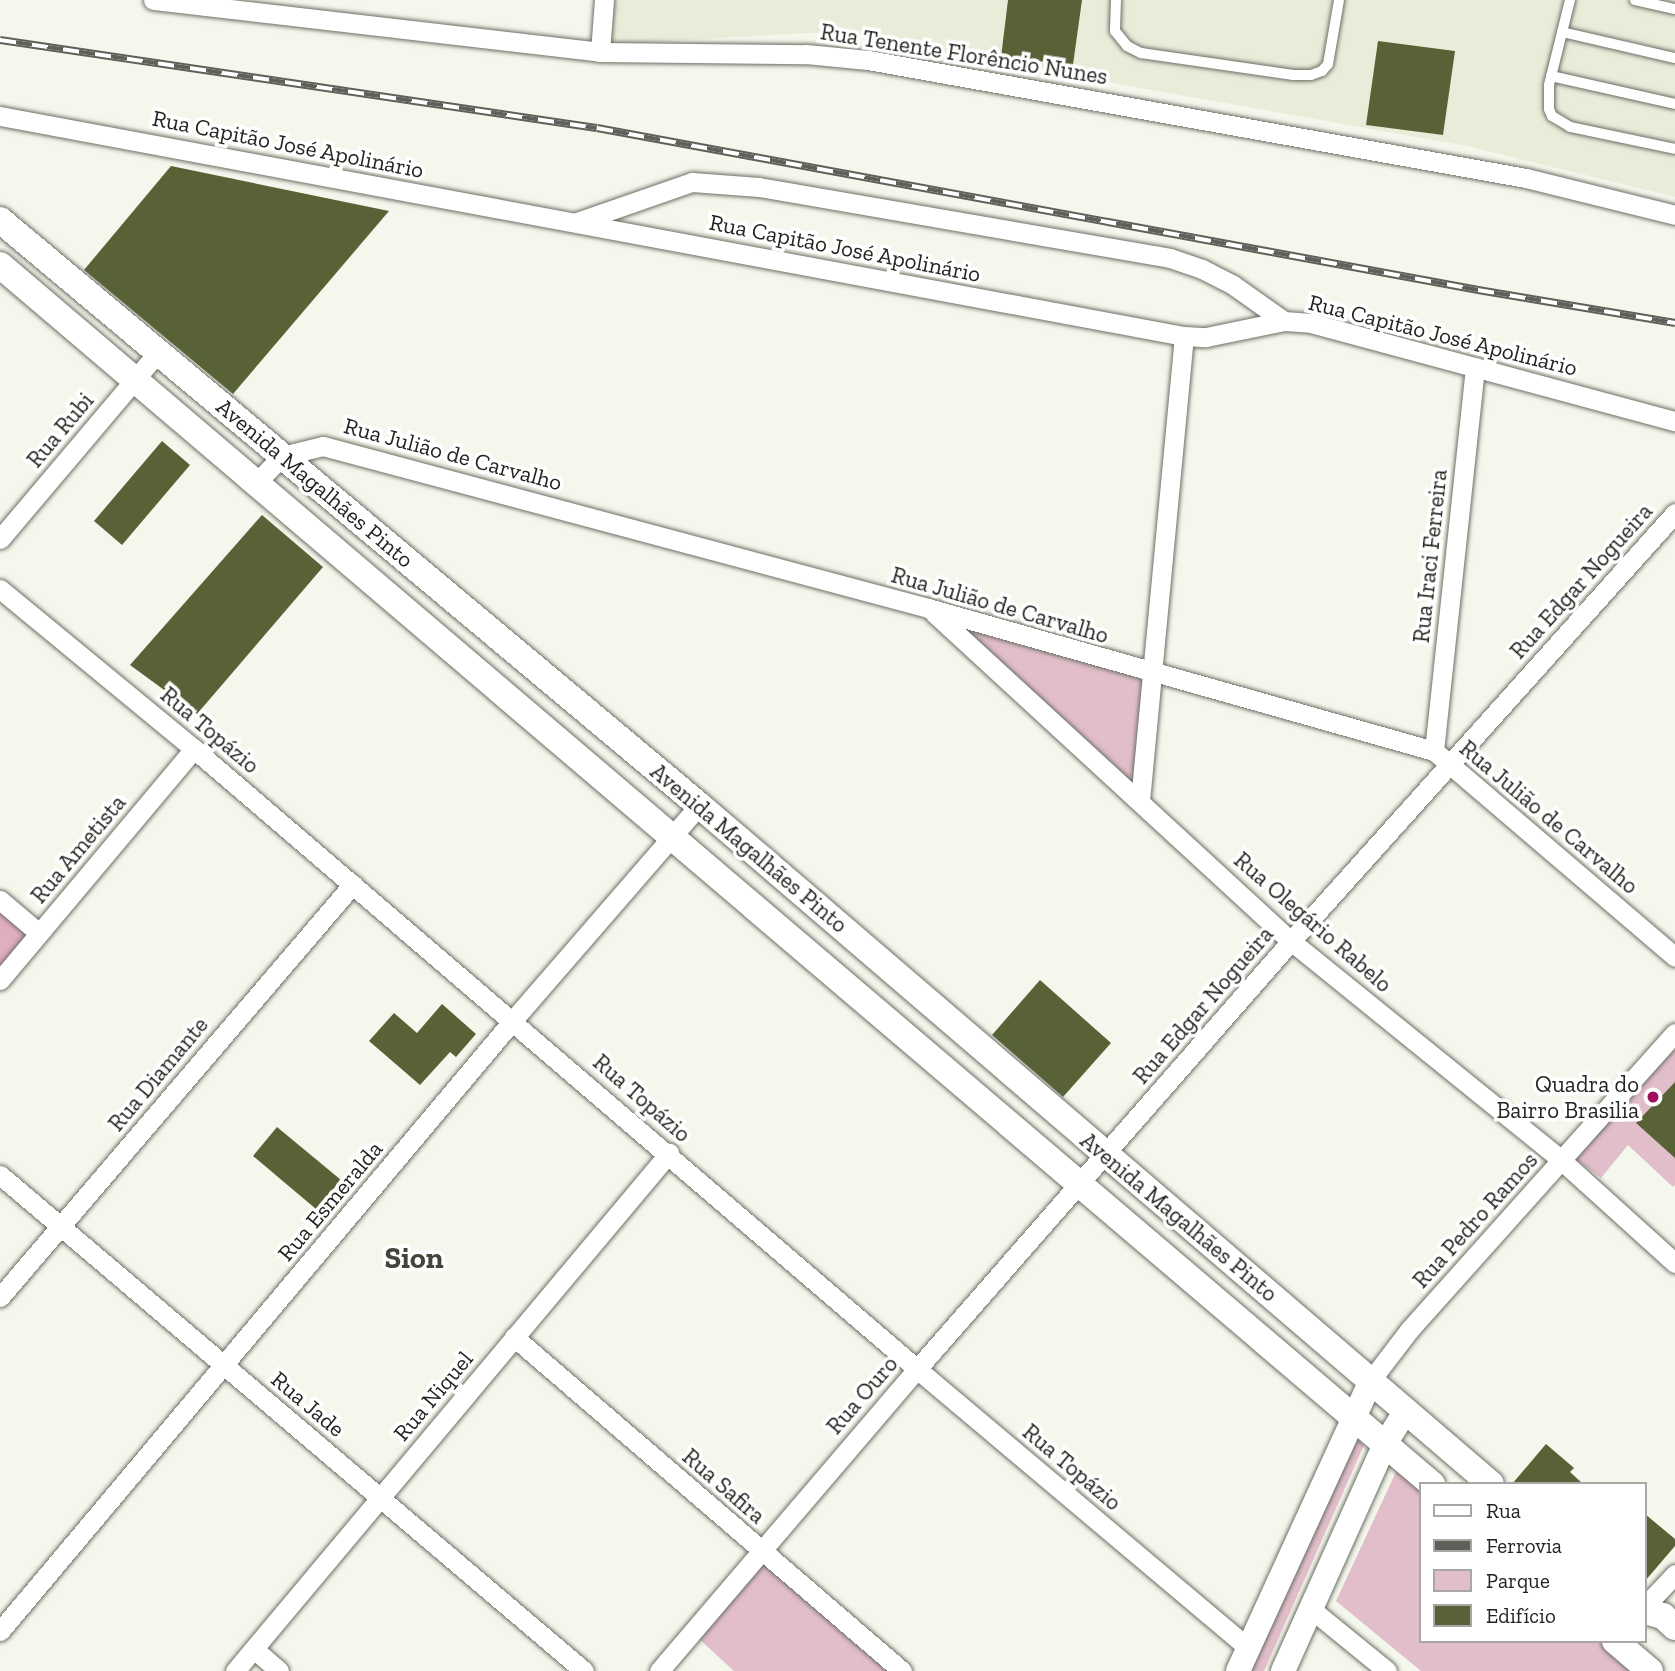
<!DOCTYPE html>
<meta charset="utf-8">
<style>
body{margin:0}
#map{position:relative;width:1675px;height:1671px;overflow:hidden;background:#f4f7eb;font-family:"Zilla Slab",serif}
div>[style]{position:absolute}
.built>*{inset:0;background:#e8edda}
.green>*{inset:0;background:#e2beca}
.forest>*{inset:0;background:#e1adc0}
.building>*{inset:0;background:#586236}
.roads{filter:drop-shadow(0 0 2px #6c6f65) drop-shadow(0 0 2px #6c6f65)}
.service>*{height:10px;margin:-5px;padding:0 5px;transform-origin:5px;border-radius:5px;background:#fff}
.minor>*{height:19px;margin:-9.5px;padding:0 9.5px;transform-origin:9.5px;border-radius:9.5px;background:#fff}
.tertiary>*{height:24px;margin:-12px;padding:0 12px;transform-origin:12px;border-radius:12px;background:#fff}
.secondary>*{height:26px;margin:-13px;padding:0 13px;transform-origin:13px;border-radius:13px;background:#fff}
.rail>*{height:8px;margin-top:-4px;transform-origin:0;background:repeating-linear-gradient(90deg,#fff 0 16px,#5f605a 0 32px);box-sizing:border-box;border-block:2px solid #5f605a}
.dots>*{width:19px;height:19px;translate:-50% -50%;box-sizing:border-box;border:4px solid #fff;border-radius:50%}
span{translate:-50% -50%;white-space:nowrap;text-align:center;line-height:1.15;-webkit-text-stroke:7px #fff;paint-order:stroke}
.street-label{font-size:23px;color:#232420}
.poi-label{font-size:23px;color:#232420}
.right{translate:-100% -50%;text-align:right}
.district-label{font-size:30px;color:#42453b;font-weight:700}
.legend{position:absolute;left:1419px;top:1482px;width:228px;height:161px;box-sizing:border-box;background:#fff;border:2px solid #a7a7a6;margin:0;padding:9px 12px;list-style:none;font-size:21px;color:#232420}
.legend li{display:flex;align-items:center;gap:14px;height:35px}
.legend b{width:35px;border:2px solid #a7a7a6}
</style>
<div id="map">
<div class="built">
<div style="clip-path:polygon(evenodd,613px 0,1008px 0,1001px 56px,1073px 65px,1082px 0,1675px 0,1675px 197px,1467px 146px,827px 32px,610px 44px,613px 0,1378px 41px,1454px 51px,1443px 135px,1366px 125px,1378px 41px)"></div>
</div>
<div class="green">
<div style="clip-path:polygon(928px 608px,1153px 674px,1140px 801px)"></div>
<div style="clip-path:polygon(1675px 1049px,1675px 1185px,1673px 1187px,1628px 1145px,1601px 1178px,1574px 1158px)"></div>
<div style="clip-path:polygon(1352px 1436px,1364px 1445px,1264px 1671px,1247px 1671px)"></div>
<div style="clip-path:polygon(1402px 1459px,1421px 1484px,1421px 1641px,1608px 1641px,1641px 1671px,1421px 1671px,1336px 1601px)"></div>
<div style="clip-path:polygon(761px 1562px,889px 1671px,734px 1671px,697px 1637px)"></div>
</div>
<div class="forest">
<div style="clip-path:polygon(0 900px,39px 933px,0 980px)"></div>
</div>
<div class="building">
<div style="clip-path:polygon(1008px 0,1082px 0,1073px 65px,1001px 57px)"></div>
<div style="clip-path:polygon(1378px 41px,1455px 51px,1443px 135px,1366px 125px)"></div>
<div style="clip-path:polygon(171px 166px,389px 211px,233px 394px,84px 270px)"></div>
<div style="clip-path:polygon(162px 441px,190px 465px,122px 545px,94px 521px)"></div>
<div style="clip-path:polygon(262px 515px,323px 567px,197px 714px,130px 665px)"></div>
<div style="clip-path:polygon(1040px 980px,1111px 1043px,1063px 1097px,992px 1035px)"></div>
<div style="clip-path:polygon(442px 1004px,476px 1034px,456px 1057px,450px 1052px,420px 1085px,369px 1041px,394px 1013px,417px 1033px)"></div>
<div style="clip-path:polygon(1675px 1082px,1675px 1158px,1636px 1123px)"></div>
<div style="clip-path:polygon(277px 1127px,341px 1180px,316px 1209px,253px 1156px)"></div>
<div style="clip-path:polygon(1546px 1444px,1574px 1468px,1570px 1472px,1583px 1484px,1512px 1484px)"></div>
<div style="clip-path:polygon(1645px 1514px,1675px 1539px,1675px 1546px,1645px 1581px)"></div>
</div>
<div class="roads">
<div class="service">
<div style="left:1116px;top:0;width:31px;rotate:92deg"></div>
<div style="left:1115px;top:31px;width:19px;rotate:51deg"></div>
<div style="left:1127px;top:46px;width:16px;rotate:27deg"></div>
<div style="left:1141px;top:53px;width:154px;rotate:8.2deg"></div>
<div style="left:1293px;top:75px;width:18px"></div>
<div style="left:1311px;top:75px;width:12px;rotate:-20deg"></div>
<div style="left:1322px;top:71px;width:9px;rotate:-49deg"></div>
<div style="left:1328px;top:64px;width:65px;rotate:-80.2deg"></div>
<div style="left:1570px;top:0;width:88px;rotate:103.9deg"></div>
<div style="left:1549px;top:85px;width:24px;rotate:90deg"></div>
<div style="left:1549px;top:109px;width:8px;rotate:67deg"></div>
<div style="left:1552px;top:116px;width:21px;rotate:31deg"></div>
<div style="left:1570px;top:127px;width:107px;rotate:11.8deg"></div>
<div style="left:1635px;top:0;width:41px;rotate:12.7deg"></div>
<div style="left:1562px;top:32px;width:116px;rotate:13deg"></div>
<div style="left:1551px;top:76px;width:127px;rotate:12.7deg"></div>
</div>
<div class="minor">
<div style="left:153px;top:0;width:450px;rotate:6.6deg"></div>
<div style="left:600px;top:52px;width:206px;rotate:0.6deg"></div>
<div style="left:806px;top:54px;width:62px;rotate:5.5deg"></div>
<div style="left:868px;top:60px;width:668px;rotate:10.17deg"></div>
<div style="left:1526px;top:178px;width:154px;rotate:13.9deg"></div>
<div style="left:600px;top:52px;width:52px;rotate:-85.6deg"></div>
<div style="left:0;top:116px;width:1204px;rotate:10.53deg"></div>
<div style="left:1184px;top:336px;width:22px;rotate:3deg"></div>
<div style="left:1206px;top:337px;width:80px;rotate:-11.6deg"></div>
<div style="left:1284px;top:321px;width:27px;rotate:4deg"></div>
<div style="left:1311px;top:323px;width:377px;rotate:15.1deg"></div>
<div style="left:577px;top:222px;width:122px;rotate:-19.2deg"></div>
<div style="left:692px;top:182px;width:67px;rotate:4.3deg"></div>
<div style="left:759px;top:187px;width:417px;rotate:9.8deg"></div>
<div style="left:1170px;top:258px;width:34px;rotate:19deg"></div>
<div style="left:1202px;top:269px;width:35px;rotate:27deg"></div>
<div style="left:1233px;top:285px;width:62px;rotate:35.2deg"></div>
<div style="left:256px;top:483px;width:37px;rotate:-46deg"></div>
<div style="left:282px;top:456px;width:42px;rotate:-13.7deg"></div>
<div style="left:323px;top:446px;width:626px;rotate:14.99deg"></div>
<div style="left:928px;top:608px;width:526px;rotate:15.78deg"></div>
<div style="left:1434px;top:751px;width:317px;rotate:40.5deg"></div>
<div style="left:0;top:539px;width:245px;rotate:-49.8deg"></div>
<div style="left:0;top:589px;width:251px;rotate:39.5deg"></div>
<div style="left:194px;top:749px;width:952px;rotate:40.61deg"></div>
<div style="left:917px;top:1369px;width:433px;rotate:40.1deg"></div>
<div style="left:934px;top:613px;width:485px;rotate:42.6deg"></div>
<div style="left:1291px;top:941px;width:348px;rotate:39deg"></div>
<div style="left:1561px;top:1160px;width:154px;rotate:42.1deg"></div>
<div style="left:1434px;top:751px;width:386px;rotate:-83.9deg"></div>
<div style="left:1140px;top:801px;width:467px;rotate:-84.6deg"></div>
<div style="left:0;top:900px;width:51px;rotate:40.2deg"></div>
<div style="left:0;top:980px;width:302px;rotate:-50deg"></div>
<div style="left:0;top:1175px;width:766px;rotate:40.34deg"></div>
<div style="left:0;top:1297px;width:543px;rotate:-49.48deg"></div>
<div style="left:514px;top:1337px;width:512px;rotate:40.72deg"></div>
<div style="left:1371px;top:1380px;width:64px;rotate:-52.6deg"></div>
<div style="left:1410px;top:1329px;width:397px;rotate:-48.2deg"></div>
<div style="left:1645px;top:1606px;width:44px;rotate:-46.8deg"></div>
<div style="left:1311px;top:1609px;width:98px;rotate:39.2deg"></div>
<div style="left:0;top:1631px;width:798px;rotate:-49.98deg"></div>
<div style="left:513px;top:1020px;width:284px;rotate:-49.1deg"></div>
<div style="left:254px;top:1649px;width:33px;rotate:41deg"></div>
<div style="left:235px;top:1671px;width:676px;rotate:-50.04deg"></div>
<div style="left:659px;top:1671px;width:397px;rotate:-49.5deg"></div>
<div style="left:917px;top:1369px;width:568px;rotate:-48.85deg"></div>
<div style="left:1291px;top:941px;width:575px;rotate:-48.1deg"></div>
</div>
<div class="tertiary">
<div style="left:1238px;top:1671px;width:320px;rotate:-65.4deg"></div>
<div style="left:1283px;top:1671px;width:249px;rotate:-65.8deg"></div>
<div style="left:1385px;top:1444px;width:40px;rotate:-58deg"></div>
</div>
<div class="secondary">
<div style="left:0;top:220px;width:911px;rotate:39.93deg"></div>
<div style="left:699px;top:805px;width:1043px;rotate:40.61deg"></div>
<div style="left:0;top:265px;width:1881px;rotate:40.41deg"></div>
<div style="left:1645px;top:1611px;width:19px;rotate:16deg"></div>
<div style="left:1663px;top:1616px;width:16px;rotate:43deg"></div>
<div style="left:1615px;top:1641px;width:46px;rotate:40.6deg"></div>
</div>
</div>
<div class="rail">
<div style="left:0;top:40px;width:603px;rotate:8.39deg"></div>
<div style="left:597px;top:128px;width:896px;rotate:10.42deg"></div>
<div style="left:1478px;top:290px;width:200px;rotate:9.5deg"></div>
</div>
<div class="dots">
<div style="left:1653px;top:1097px;background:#9d105d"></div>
</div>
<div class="street-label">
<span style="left:964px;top:54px;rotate:9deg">Rua Tenente Florêncio Nunes</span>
<span style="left:288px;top:144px;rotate:11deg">Rua Capitão José Apolinário</span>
<span style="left:845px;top:248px;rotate:11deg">Rua Capitão José Apolinário</span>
<span style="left:1443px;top:335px;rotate:14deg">Rua Capitão José Apolinário</span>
<span style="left:60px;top:430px;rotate:-50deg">Rua Rubi</span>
<span style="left:453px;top:454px;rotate:15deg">Rua Julião de Carvalho</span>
<span style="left:315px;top:483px;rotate:40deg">Avenida Magalhães Pinto</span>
<span style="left:1430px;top:556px;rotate:-84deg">Rua Iraci Ferreira</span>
<span style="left:1581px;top:581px;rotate:-48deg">Rua Edgar Nogueira</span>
<span style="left:1000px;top:605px;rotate:16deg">Rua Julião de Carvalho</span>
<span style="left:210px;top:730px;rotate:40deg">Rua Topázio</span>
<span style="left:1549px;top:817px;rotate:40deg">Rua Julião de Carvalho</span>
<span style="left:749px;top:848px;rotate:40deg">Avenida Magalhães Pinto</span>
<span style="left:78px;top:849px;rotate:-50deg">Rua Ametista</span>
<span style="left:1313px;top:922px;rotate:41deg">Rua Olegário Rabelo</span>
<span style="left:1203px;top:1005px;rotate:-49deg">Rua Edgar Nogueira</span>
<span style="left:158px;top:1074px;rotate:-50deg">Rua Diamante</span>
<span style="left:642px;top:1098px;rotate:41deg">Rua Topázio</span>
<span style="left:330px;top:1201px;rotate:-50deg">Rua Esmeralda</span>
<span style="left:1179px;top:1217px;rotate:40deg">Avenida Magalhães Pinto</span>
<span style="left:1475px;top:1220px;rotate:-48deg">Rua Pedro Ramos</span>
<span style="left:862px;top:1395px;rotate:-49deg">Rua Ouro</span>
<span style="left:433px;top:1396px;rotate:-50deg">Rua Niquel</span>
<span style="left:308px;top:1404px;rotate:40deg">Rua Jade</span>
<span style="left:1072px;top:1467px;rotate:40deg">Rua Topázio</span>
<span style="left:724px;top:1486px;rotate:41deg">Rua Safira</span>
</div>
<div class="poi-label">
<span class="right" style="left:1639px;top:1097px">Quadra do<br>Bairro Brasilia</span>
</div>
<div class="district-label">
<span style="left:414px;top:1258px">Sion</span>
</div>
<ul class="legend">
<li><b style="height:9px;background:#fff"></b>Rua</li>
<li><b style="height:9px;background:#5f605a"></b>Ferrovia</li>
<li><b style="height:19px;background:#e2beca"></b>Parque</li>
<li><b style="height:19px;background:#586236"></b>Edifício</li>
</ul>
</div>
